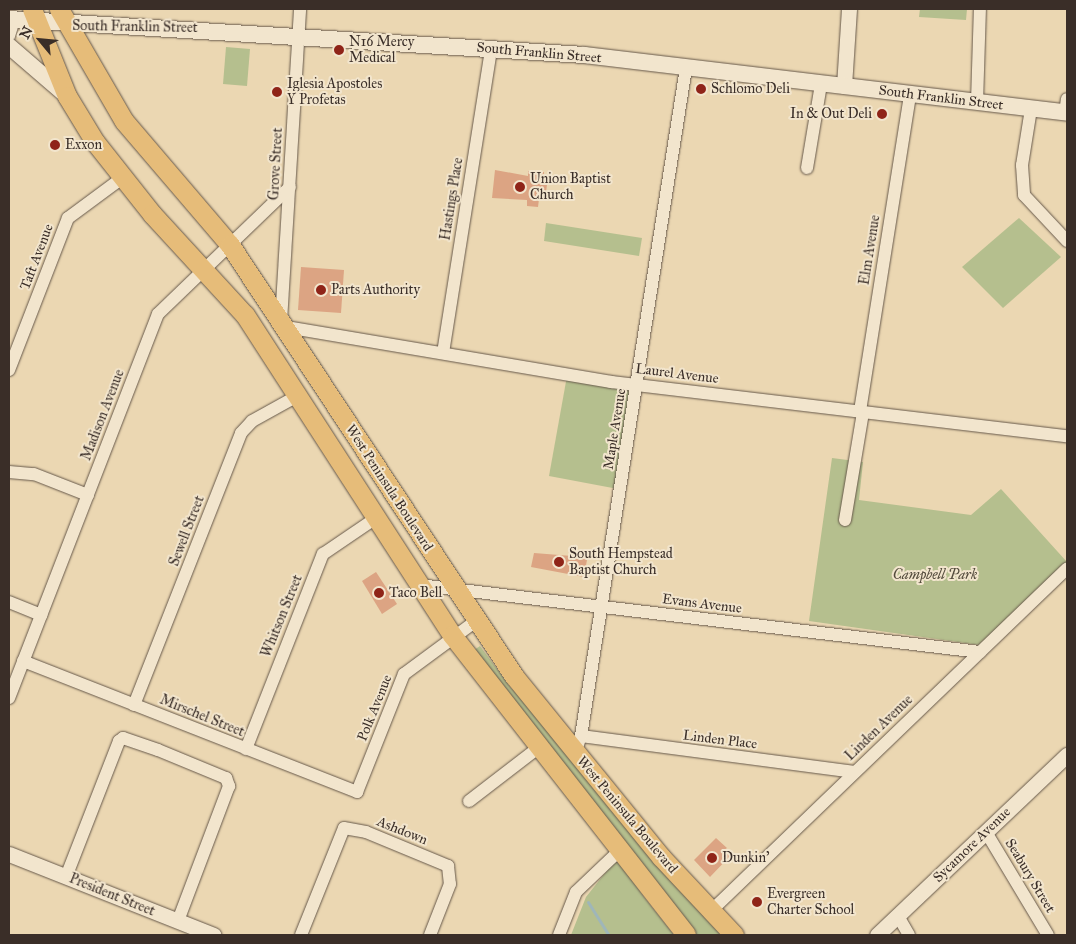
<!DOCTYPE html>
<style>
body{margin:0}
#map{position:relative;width:1076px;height:944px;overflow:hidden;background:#ebd7b2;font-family:"IM FELL Great Primer",serif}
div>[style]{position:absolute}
.green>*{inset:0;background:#b5bf8e}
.stream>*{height:3px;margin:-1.5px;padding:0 1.5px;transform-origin:1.5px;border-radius:1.5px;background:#9fb6b9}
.building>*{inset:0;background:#dca483}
.roads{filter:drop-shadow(0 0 1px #66584a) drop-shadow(0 0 1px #66584a)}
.minor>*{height:12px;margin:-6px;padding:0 6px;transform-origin:6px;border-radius:6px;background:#f2e5cd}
.tertiary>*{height:15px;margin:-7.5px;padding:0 7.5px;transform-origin:7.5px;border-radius:7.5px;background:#f2e5cd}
.secondary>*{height:16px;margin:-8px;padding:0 8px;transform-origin:8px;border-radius:8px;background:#f2e5cd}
.primary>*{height:19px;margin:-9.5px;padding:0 9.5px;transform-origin:9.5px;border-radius:9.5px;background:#e6bc79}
.dots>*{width:14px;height:14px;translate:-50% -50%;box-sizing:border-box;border:2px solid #f2e5cd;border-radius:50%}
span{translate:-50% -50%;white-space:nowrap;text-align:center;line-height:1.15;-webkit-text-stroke:4px #f2e5cd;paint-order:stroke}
.street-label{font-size:14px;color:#3a2e28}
.poi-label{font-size:14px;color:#3a2e28}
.left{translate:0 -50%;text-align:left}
.right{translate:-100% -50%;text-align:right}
.park-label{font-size:14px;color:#534b3c;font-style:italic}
.frame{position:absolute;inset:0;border:10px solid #3a2e28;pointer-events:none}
.north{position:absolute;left:15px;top:15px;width:50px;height:50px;-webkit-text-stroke:4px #f2e5cd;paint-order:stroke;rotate:298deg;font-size:14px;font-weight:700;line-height:20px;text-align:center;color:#3a2e28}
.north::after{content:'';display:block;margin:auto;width:18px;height:22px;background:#3a2e28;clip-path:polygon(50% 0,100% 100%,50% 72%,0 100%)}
</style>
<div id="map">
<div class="green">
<div style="clip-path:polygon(920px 9px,967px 9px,966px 20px,919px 17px)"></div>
<div style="clip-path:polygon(226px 47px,250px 49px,247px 86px,223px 84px)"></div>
<div style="clip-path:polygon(1019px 218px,1061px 257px,1003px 308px,962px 267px)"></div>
<div style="clip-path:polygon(546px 223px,642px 238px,639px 256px,544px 241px)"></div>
<div style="clip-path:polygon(567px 376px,635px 386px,618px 489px,549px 476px)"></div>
<div style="clip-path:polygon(832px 458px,863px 462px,859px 500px,971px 515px,1001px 489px,1067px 562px,979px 645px,809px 621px)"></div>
<div style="clip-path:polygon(480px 646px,511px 688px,528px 702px,725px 935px,696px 935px,474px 650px)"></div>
<div style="clip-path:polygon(617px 858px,644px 897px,674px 935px,571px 935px,586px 897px)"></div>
</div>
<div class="stream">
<div style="left:588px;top:902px;width:39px;rotate:58deg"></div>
</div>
<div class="building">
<div style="clip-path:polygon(495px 170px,528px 176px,528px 171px,544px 172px,544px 177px,548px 177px,545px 200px,539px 199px,538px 207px,527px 206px,527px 200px,492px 198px)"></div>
<div style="clip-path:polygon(301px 267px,344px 270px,341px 313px,298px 310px)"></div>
<div style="clip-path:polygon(573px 552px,588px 554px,584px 577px,531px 567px,534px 553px,572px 556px)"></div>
<div style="clip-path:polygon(376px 572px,397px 604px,382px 614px,362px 581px)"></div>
<div style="clip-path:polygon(716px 838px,727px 848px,724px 850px,730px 856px,710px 877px,694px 860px)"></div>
</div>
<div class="roads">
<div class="minor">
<div style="left:9px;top:36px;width:17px;rotate:-73deg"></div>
<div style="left:977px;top:102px;width:93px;rotate:-88.2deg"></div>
<div style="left:1031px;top:109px;width:57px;rotate:99.1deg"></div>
<div style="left:1022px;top:165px;width:30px;rotate:86deg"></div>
<div style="left:1024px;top:195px;width:63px;rotate:46.9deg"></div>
<div style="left:1065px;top:113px;width:14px;rotate:-82deg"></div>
<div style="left:807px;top:168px;width:85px;rotate:-80.5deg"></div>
<div style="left:281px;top:321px;width:313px;rotate:-86.5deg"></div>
<div style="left:286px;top:327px;width:330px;rotate:9.6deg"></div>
<div style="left:611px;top:382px;width:459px;rotate:6.8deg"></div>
<div style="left:443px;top:353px;width:308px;rotate:-81deg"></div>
<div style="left:9px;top:370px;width:163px;rotate:-68.8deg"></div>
<div style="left:68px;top:218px;width:67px;rotate:-36.5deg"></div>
<div style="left:860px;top:411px;width:321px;rotate:-81deg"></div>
<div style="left:9px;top:472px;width:25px;rotate:5deg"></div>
<div style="left:34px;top:474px;width:58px;rotate:21.3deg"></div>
<div style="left:845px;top:520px;width:109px;rotate:-80.5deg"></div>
<div style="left:419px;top:585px;width:565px;rotate:6.81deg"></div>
<div style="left:9px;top:602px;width:35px;rotate:22deg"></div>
<div style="left:23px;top:661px;width:359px;rotate:21.4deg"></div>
<div style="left:357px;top:792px;width:127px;rotate:-68.3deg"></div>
<div style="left:404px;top:674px;width:89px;rotate:-36.4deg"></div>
<div style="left:9px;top:698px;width:412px;rotate:-68.8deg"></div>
<div style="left:158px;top:314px;width:183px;rotate:-43.9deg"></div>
<div style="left:134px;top:705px;width:292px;rotate:-68.5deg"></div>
<div style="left:241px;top:433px;width:16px;rotate:-47deg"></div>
<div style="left:252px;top:421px;width:54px;rotate:-29deg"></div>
<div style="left:581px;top:736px;width:276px;rotate:7.5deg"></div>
<div style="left:246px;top:749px;width:210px;rotate:-68.5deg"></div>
<div style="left:323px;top:554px;width:64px;rotate:-34.2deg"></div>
<div style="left:575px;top:753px;width:18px;rotate:-71deg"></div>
<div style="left:581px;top:736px;width:676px;rotate:-81.07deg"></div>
<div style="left:469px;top:801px;width:88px;rotate:-37.6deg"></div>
<div style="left:986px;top:832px;width:120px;rotate:59deg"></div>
<div style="left:66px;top:877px;width:146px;rotate:-68.7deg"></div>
<div style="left:119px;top:741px;width:5px;rotate:-37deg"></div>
<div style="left:123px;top:738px;width:37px;rotate:19deg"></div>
<div style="left:158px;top:750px;width:74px;rotate:22.4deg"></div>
<div style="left:226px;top:778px;width:9px;rotate:69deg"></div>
<div style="left:229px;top:786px;width:144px;rotate:110.7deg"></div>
<div style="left:711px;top:911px;width:494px;rotate:-43.9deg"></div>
<div style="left:898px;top:916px;width:22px;rotate:60deg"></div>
<div style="left:301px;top:935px;width:115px;rotate:-68.1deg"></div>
<div style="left:344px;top:828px;width:22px;rotate:10deg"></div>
<div style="left:366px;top:832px;width:89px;rotate:22.5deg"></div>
<div style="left:448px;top:866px;width:18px;rotate:84deg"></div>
<div style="left:450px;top:884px;width:55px;rotate:111.4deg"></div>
<div style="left:559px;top:935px;width:46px;rotate:-68.4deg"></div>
<div style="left:576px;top:892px;width:58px;rotate:-43.6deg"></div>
</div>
<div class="tertiary">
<div style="left:844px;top:86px;width:77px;rotate:-86.3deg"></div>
<div style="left:9px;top:854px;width:220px;rotate:21.6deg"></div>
<div style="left:877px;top:935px;width:262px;rotate:-43.5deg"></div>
</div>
<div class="secondary">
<div style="left:9px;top:19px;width:576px;rotate:3.58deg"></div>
<div style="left:584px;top:55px;width:486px;rotate:6.8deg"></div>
<div style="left:9px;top:46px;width:77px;rotate:40.8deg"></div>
</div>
<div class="primary">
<div style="left:32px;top:9px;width:94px;rotate:68.1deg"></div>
<div style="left:67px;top:96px;width:54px;rotate:58.7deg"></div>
<div style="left:95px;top:142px;width:92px;rotate:51.6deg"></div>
<div style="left:152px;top:214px;width:137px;rotate:47.4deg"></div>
<div style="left:245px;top:315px;width:381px;rotate:57.1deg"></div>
<div style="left:452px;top:635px;width:380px;rotate:52deg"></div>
<div style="left:59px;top:9px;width:129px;rotate:59.9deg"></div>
<div style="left:124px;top:121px;width:163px;rotate:49.5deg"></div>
<div style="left:230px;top:245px;width:516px;rotate:56.62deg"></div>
<div style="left:514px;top:676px;width:233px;rotate:50.9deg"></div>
<div style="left:661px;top:857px;width:107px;rotate:46.9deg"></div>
</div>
</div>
<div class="dots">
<div style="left:339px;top:50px;background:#8f2418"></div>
<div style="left:701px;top:89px;background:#8f2418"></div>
<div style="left:277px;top:92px;background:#8f2418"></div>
<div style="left:882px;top:114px;background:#8f2418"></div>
<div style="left:55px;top:145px;background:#8f2418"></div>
<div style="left:520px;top:187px;background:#8f2418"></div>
<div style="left:321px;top:290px;background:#8f2418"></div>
<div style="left:559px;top:562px;background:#8f2418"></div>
<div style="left:379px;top:593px;background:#8f2418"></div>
<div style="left:712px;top:858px;background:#8f2418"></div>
<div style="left:757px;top:902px;background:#8f2418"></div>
</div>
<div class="street-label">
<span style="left:135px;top:27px;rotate:1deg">South Franklin Street</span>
<span style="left:539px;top:53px;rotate:5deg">South Franklin Street</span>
<span style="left:941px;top:98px;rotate:7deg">South Franklin Street</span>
<span style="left:276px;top:164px;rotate:-87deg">Grove Street</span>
<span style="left:452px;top:199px;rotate:-81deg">Hastings Place</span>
<span style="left:870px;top:250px;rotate:-81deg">Elm Avenue</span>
<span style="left:37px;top:257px;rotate:-69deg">Taft Avenue</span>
<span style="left:677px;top:374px;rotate:7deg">Laurel Avenue</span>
<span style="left:103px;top:415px;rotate:-69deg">Madison Avenue</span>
<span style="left:615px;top:429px;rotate:-81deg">Maple Avenue</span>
<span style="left:389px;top:488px;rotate:57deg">West Peninsula Boulevard</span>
<span style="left:187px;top:531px;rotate:-69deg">Sewell Street</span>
<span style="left:702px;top:604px;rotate:7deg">Evans Avenue</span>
<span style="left:282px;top:616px;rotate:-68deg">Whitson Street</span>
<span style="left:375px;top:708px;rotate:-68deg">Polk Avenue</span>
<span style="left:202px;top:716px;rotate:22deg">Mirschel Street</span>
<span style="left:879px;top:728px;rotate:-44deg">Linden Avenue</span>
<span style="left:720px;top:740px;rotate:7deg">Linden Place</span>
<span style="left:627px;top:815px;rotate:50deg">West Peninsula Boulevard</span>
<span style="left:402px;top:831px;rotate:22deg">Ashdown</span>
<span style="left:972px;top:845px;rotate:-44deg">Sycamore Avenue</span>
<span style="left:1030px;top:876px;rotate:59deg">Seabury Street</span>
<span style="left:112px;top:895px;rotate:22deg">President Street</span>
</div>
<div class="poi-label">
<span class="left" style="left:349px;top:50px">N16 Mercy<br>Medical</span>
<span class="left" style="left:287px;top:92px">Iglesia Apostoles<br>Y Profetas</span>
<span class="left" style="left:711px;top:89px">Schlomo Deli</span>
<span class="right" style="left:872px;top:114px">In &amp; Out Deli</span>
<span class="left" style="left:65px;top:145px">Exxon</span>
<span class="left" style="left:530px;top:187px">Union Baptist<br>Church</span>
<span class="left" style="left:331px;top:290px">Parts Authority</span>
<span class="left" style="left:569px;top:562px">South Hempstead<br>Baptist Church</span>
<span class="left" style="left:389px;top:593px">Taco Bell</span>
<span class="left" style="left:722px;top:858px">Dunkin'</span>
<span class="left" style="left:767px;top:902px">Evergreen<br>Charter School</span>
</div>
<div class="park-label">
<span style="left:935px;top:575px">Campbell Park</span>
</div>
<div class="frame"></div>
<div class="north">N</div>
</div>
